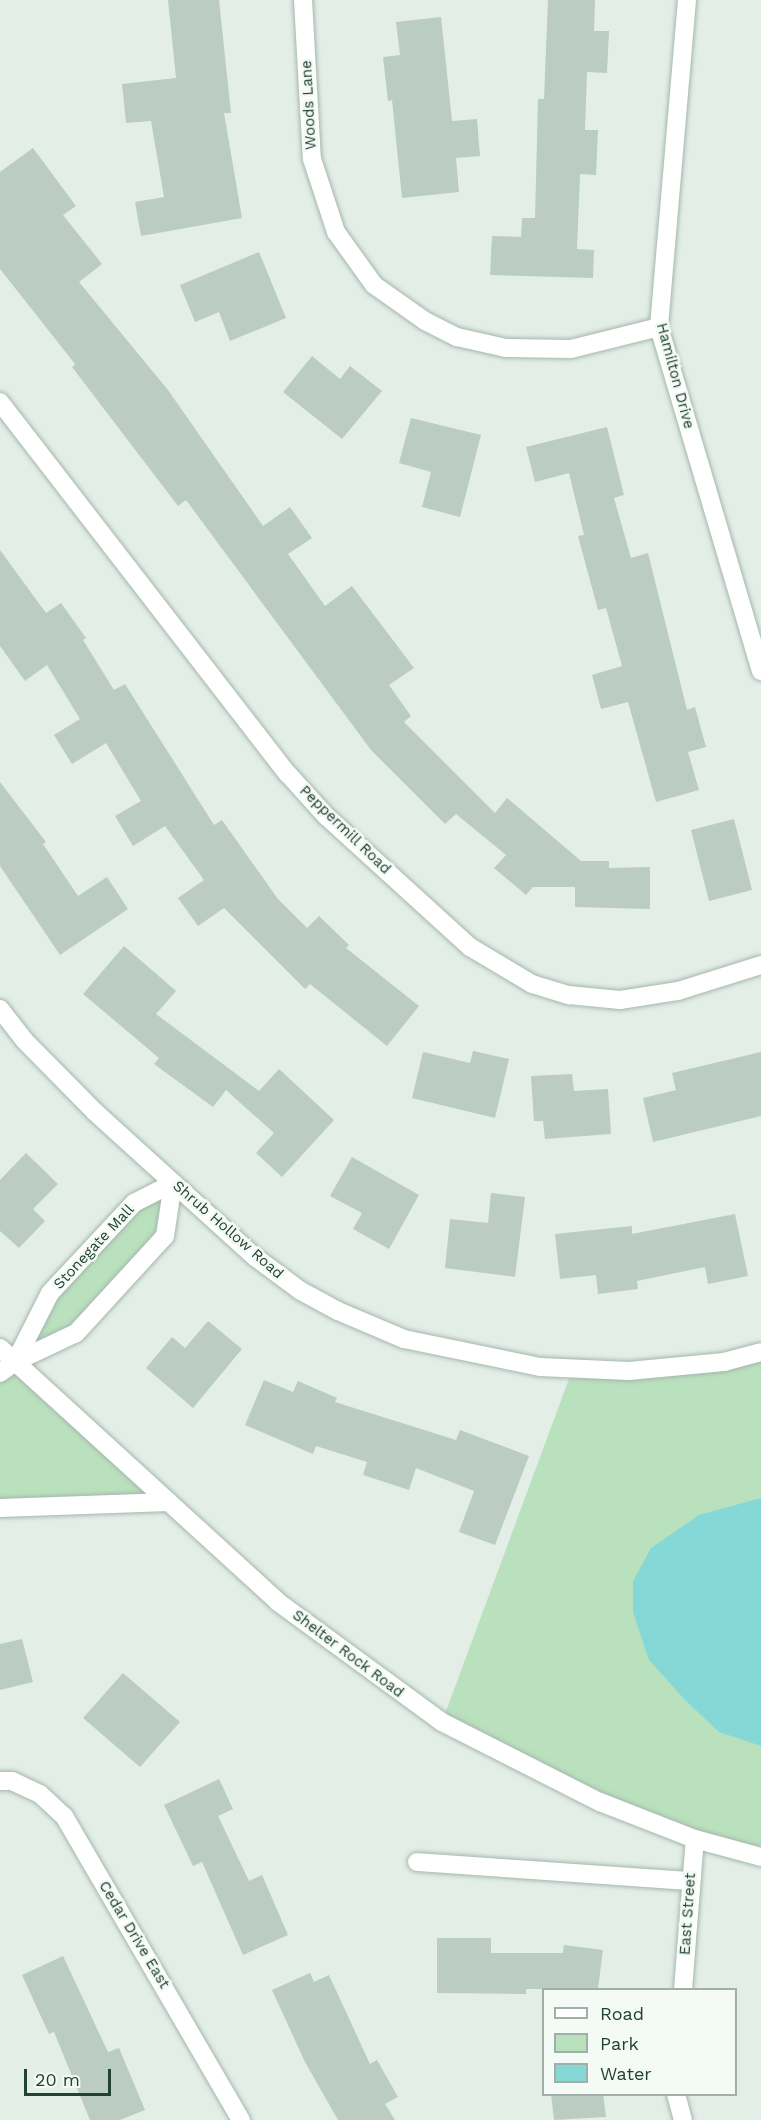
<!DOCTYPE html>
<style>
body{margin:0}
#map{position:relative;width:761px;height:2120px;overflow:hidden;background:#e3eee7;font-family:"Work Sans",sans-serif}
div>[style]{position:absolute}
.green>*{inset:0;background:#bae1be}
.water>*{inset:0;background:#86d8d7}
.building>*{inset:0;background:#bbccc2}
.roads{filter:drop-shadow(0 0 2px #a5b7ad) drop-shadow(0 0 2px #a5b7ad)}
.street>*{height:18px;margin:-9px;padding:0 9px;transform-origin:9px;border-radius:9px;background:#fff}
.secondary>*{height:18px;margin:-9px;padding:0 9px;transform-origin:9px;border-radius:9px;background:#fff}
span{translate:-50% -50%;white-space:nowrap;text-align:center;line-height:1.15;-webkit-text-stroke:5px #f4faf6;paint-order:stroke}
.street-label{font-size:15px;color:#214133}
.legend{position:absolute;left:542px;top:1988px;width:195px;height:108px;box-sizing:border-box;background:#f4faf6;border:2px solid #a0b0a8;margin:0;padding:8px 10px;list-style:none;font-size:18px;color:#214133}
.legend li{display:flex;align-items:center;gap:12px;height:30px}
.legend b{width:30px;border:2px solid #a0b0a8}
.scale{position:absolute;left:24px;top:2069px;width:87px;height:27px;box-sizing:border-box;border:3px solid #214133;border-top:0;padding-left:8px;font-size:18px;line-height:21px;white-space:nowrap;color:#214133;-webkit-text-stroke:4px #f4faf6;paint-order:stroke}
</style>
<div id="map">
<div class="green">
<div style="clip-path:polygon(173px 1183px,165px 1236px,76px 1333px,15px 1362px,169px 1502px,0 1508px,0 1373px,50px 1293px,134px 1203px)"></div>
<div style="clip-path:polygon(761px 1352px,761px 1857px,695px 1839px,442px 1722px,573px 1368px)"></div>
</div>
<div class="water">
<div style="clip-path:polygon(761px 1498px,761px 1746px,719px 1732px,685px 1700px,649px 1660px,633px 1612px,633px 1581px,651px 1548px,699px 1515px)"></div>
</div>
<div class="building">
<div style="clip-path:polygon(168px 0,219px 0,231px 113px,224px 113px,242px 218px,141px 236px,135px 202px,164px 197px,151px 121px,126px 123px,122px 84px,176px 78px)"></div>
<div style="clip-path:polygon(548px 0,595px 0,594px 31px,609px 31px,607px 73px,587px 72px,585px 130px,598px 130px,596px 175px,580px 174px,577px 249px,594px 250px,593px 278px,490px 275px,492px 236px,521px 237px,522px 218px,535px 218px,538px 99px,544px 99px)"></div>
<div style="clip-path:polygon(441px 17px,452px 121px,477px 119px,480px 156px,456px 158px,459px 192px,402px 198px,392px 100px,388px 101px,383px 57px,400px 55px,396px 22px)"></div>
<div style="clip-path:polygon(33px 148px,76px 206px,63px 215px,102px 264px,79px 282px,168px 390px,263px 526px,290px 507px,312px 538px,288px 554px,325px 606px,352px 586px,414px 668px,389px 685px,411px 716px,404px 722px,495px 813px,507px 798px,581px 861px,609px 861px,609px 868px,650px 867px,650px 909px,575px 907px,575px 887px,533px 887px,526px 895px,494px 868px,506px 855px,456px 814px,445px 824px,371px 750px,186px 500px,178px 506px,72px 367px,75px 364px,0 269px,0 172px)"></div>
<div style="clip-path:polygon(259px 252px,286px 318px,230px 341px,219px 312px,195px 322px,180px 285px)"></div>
<div style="clip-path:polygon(312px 356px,340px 379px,350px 366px,382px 391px,342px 439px,283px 392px)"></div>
<div style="clip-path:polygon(411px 418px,481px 435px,460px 517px,422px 507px,431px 472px,399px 463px)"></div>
<div style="clip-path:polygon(607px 427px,624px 495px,614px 498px,631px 558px,648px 553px,687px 710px,695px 707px,706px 747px,688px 752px,699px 790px,656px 802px,628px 702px,601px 709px,592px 675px,622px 666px,606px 608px,598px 610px,578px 536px,584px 535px,569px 473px,535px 482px,526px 447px)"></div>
<div style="clip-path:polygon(0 550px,46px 613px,61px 603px,86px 638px,83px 640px,114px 690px,125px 684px,214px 825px,222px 820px,278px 899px,307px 928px,319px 916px,349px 945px,346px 948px,419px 1006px,387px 1046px,310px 984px,305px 989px,224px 908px,198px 926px,178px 898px,204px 880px,165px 826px,133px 846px,115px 816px,141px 801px,106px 743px,72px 764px,54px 735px,80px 719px,47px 665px,25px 681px,0 646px)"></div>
<div style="clip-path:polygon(0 782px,46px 842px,43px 844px,78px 896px,107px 877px,128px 909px,60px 955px,0 866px)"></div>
<div style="clip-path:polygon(734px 819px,752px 890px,709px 901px,691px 830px)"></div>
<div style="clip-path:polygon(124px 946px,176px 991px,156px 1014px,259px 1091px,279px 1069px,334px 1120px,282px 1177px,256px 1153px,274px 1133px,226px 1090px,213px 1107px,154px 1064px,159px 1058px,83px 994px)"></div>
<div style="clip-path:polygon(473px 1051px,509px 1059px,495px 1118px,412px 1098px,423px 1052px,470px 1063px)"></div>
<div style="clip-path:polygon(761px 1052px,761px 1116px,653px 1142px,643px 1098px,676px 1090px,672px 1073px)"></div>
<div style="clip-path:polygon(572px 1074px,574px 1091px,608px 1089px,611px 1134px,545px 1139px,543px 1121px,534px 1121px,531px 1076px)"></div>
<div style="clip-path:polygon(26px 1153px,58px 1184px,33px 1209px,45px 1221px,19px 1248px,0 1231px,0 1180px)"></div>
<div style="clip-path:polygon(352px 1157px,419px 1195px,389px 1249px,353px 1229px,362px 1213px,330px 1196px)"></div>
<div style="clip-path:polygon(491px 1193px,525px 1197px,515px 1277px,445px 1268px,450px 1219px,488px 1223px)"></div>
<div style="clip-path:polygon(735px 1214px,748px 1276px,708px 1284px,705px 1267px,637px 1281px,638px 1289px,598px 1294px,596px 1275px,560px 1279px,555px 1234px,632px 1226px,632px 1234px)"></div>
<div style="clip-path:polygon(208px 1321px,242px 1349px,193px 1408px,146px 1368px,172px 1337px,185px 1348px)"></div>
<div style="clip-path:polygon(264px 1380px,293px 1392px,298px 1381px,337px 1398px,335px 1402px,456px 1440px,460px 1430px,529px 1456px,495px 1545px,459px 1532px,474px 1491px,416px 1468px,409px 1490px,363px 1475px,367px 1462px,316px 1446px,313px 1454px,245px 1425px)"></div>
<div style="clip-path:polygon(22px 1639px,33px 1682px,0 1690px,0 1644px)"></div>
<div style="clip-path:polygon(123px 1673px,180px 1722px,140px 1767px,83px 1718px)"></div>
<div style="clip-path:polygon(219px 1779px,233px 1809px,218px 1816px,249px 1881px,262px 1875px,288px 1935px,243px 1955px,202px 1862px,193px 1866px,164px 1805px)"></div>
<div style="clip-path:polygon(437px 1938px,491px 1938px,491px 1953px,563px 1953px,564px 1945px,603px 1950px,598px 1989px,526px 1989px,526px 1994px,437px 1993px)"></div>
<div style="clip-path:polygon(63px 1956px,108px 2052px,119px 2048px,145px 2110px,120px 2120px,90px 2120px,54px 2032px,49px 2034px,22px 1975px)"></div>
<div style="clip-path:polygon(310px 1973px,314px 1982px,329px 1975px,370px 2064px,377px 2060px,398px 2097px,385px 2104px,395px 2120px,338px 2120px,305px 2062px,272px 1990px)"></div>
<div style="clip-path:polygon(551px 2094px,603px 2094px,606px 2117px,554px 2120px)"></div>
</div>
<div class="roads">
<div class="street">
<div style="left:303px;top:0;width:159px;rotate:86.8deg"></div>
<div style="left:312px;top:159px;width:77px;rotate:71.8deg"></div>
<div style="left:336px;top:232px;width:65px;rotate:54.4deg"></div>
<div style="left:374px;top:285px;width:62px;rotate:35.2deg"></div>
<div style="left:425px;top:321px;width:36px;rotate:27deg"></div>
<div style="left:457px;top:337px;width:50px;rotate:12.7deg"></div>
<div style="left:506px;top:348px;width:65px;rotate:0.9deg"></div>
<div style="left:571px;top:349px;width:91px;rotate:-14deg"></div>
<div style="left:687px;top:0;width:328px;rotate:94.9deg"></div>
<div style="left:659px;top:327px;width:359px;rotate:73.5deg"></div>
<div style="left:0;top:402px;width:470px;rotate:52.3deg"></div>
<div style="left:288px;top:774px;width:57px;rotate:47.9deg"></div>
<div style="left:326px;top:816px;width:195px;rotate:42.3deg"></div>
<div style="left:470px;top:947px;width:72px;rotate:30.8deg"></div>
<div style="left:532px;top:984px;width:39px;rotate:17deg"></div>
<div style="left:569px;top:995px;width:51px;rotate:5.6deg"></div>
<div style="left:620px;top:1000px;width:59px;rotate:-8.8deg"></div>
<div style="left:678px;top:991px;width:87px;rotate:-17.4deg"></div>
<div style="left:0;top:1009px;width:39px;rotate:52deg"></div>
<div style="left:24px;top:1040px;width:101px;rotate:45.4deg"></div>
<div style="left:95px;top:1112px;width:216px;rotate:42.2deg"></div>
<div style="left:255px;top:1257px;width:57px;rotate:36.5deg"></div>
<div style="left:301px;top:1291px;width:42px;rotate:28.4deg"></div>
<div style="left:338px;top:1311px;width:72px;rotate:23deg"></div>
<div style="left:404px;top:1339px;width:139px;rotate:11.6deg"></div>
<div style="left:540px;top:1367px;width:89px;rotate:2.6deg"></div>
<div style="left:629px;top:1371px;width:95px;rotate:-5.4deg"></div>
<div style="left:724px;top:1362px;width:38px;rotate:-15deg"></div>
<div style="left:173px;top:1183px;width:54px;rotate:98.6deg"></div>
<div style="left:165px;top:1236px;width:132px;rotate:132.5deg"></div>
<div style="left:76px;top:1333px;width:68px;rotate:154.6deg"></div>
<div style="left:15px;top:1362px;width:77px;rotate:-63.1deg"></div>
<div style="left:50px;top:1293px;width:123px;rotate:-47deg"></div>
<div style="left:134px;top:1203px;width:44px;rotate:-27.1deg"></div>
<div style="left:0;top:1781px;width:12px"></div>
<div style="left:12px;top:1781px;width:31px;rotate:25deg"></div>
<div style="left:40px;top:1794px;width:33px;rotate:43deg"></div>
<div style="left:64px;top:1816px;width:352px;rotate:59.8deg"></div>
<div style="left:417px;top:1862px;width:274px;rotate:4deg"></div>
<div style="left:683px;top:1990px;width:151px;rotate:-85.5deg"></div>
<div style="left:676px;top:2094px;width:27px;rotate:75deg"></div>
</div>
<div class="secondary">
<div style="left:0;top:1348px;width:377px;rotate:42.4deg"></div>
<div style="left:278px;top:1602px;width:203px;rotate:36.2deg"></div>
<div style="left:442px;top:1722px;width:177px;rotate:26.9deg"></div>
<div style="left:600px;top:1802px;width:102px;rotate:21.3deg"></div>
<div style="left:695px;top:1839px;width:68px;rotate:15.3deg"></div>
<div style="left:0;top:1373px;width:19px;rotate:-36deg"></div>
<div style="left:0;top:1508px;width:169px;rotate:-2deg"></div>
</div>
</div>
<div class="street-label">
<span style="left:309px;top:105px;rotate:-93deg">Woods Lane</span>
<span style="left:675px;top:376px;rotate:75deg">Hamilton Drive</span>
<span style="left:345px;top:830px;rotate:44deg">Peppermill Road</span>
<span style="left:228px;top:1230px;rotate:41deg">Shrub Hollow Road</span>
<span style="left:94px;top:1247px;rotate:-47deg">Stonegate Mall</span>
<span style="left:348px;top:1654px;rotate:37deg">Shelter Rock Road</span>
<span style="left:688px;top:1914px;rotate:-86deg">East Street</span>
<span style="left:134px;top:1935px;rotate:59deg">Cedar Drive East</span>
</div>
<ul class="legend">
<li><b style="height:8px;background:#fff"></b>Road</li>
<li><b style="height:16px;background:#bae1be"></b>Park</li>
<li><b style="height:16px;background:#86d8d7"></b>Water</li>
</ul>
<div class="scale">20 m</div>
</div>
